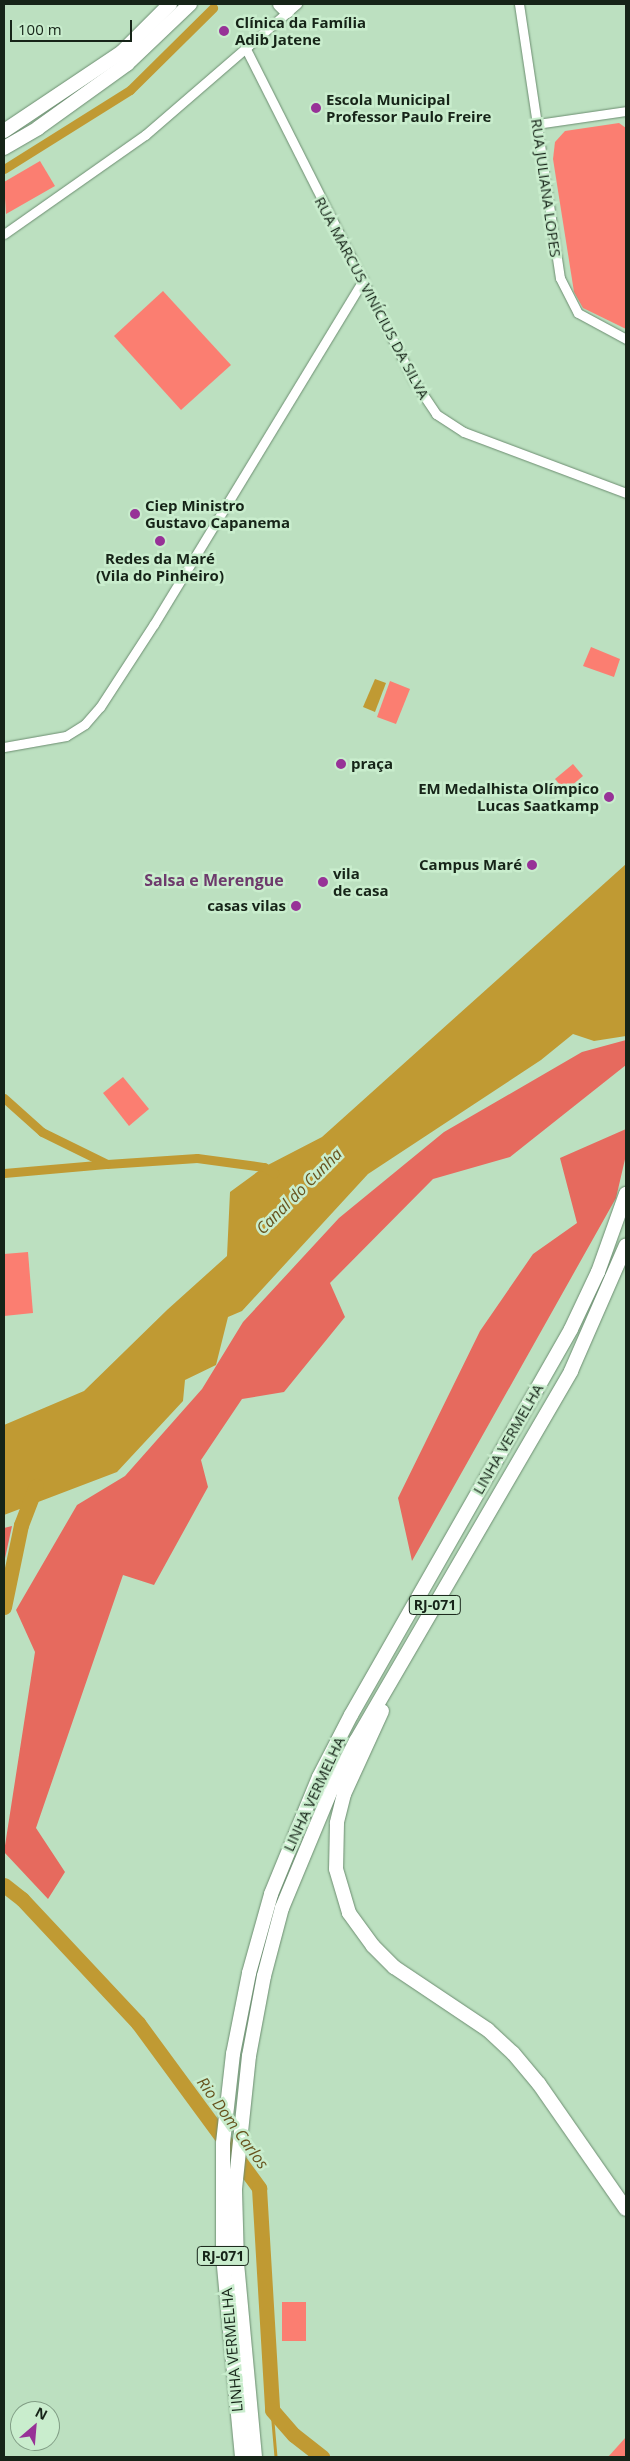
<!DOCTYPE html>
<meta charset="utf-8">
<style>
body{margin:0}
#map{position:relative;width:630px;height:2461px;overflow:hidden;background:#bce0c0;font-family:"Open Sans",sans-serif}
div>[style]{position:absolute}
.green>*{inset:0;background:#fb7e71}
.forest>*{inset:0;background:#e66a5e}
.water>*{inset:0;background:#c09a33}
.stream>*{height:2.5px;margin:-1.25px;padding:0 1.25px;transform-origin:1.25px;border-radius:1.25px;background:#c09a33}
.canal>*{height:9px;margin:-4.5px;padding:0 4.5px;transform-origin:4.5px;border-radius:4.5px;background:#c09a33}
.river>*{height:15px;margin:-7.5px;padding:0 7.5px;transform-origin:7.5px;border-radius:7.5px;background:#c09a33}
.roads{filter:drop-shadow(0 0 1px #6c8d70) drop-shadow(0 0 1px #6c8d70)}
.minor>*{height:9px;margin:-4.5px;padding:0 4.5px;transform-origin:4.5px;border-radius:4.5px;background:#fff}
.highway>*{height:14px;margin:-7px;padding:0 7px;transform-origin:7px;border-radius:7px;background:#fff}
.dots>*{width:14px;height:14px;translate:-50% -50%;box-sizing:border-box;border:2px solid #c9edcd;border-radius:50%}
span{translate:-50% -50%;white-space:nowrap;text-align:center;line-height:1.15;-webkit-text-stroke:5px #c9edcd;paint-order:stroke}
.shield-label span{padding:1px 4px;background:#c9edcd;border:1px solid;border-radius:4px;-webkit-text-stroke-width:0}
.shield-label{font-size:14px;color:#162418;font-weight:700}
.poi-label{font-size:15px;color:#162418;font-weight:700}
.left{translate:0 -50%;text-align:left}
.right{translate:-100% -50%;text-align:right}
.street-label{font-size:15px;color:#162418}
.neighbourhood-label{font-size:16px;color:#6d3a6c;font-weight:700}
.water-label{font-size:16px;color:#67531e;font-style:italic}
.frame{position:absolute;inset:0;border:5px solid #162418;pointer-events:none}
.north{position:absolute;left:10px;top:2401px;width:50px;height:50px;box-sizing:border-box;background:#c9edcd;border:1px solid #819d85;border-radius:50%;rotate:27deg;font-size:14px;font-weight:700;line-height:20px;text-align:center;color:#162418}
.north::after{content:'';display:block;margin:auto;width:18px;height:22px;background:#973297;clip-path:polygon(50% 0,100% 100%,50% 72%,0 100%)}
.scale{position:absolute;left:10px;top:20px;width:122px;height:22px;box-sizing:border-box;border:2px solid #162418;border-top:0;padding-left:6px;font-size:15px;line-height:18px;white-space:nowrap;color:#162418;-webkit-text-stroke:4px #c9edcd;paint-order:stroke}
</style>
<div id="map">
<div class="green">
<div style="clip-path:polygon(619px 123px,626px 128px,626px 329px,583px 308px,574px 292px,553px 159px,555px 142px,565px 131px)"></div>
<div style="clip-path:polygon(40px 161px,55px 186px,6px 214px,4px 182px)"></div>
<div style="clip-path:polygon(163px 291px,231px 365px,181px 410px,114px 336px)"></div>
<div style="clip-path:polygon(591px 647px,620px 659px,614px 677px,583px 666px)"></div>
<div style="clip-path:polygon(390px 681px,410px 689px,396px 724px,377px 717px)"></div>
<div style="clip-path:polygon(573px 764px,583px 776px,565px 791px,555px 779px)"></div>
<div style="clip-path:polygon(123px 1077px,149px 1109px,129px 1126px,103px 1093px)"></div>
<div style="clip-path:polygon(28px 1252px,33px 1313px,4px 1316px,4px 1254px)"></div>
<div style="clip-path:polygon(282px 2302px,306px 2302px,306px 2341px,282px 2341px)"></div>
<div style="clip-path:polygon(626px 2437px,626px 2457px,608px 2457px)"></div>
</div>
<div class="forest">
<div style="clip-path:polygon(626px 1040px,626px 1065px,510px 1157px,433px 1179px,330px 1283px,345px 1317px,284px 1392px,242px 1399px,201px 1460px,208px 1487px,154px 1585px,123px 1575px,36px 1828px,65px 1872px,48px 1899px,4px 1852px,35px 1652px,16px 1610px,77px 1505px,125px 1476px,202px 1389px,243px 1322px,339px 1218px,444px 1132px,582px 1052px)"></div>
<div style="clip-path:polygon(626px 1129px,626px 1155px,616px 1198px,412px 1561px,398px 1498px,480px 1331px,533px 1254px,577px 1223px,560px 1158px)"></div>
<div style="clip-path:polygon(12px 1526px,4px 1563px,4px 1528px)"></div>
</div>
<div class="water">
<div style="clip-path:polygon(375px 679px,386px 683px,375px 712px,363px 707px)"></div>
<div style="clip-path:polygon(626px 864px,626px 1036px,594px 1041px,573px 1034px,541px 1060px,368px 1174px,242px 1311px,228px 1317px,216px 1365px,185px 1380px,183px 1401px,117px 1472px,4px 1515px,4px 1425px,84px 1391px,167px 1310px,227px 1256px,230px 1192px,264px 1167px,322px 1137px)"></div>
</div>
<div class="stream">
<div style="left:272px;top:2410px;width:47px;rotate:85.1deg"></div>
</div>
<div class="canal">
<div style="left:4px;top:169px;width:149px;rotate:-32.1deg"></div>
<div style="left:130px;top:90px;width:117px;rotate:-44.7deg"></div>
<div style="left:4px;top:1098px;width:51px;rotate:41.8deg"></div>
<div style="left:42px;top:1132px;width:72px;rotate:26.2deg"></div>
<div style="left:107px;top:1164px;width:90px;rotate:-3.8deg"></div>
<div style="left:197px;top:1158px;width:68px;rotate:7.7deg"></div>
<div style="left:264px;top:1167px;width:12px;rotate:31deg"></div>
<div style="left:4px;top:1173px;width:102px;rotate:-5deg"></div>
</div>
<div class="river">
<div style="left:4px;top:1607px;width:84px;rotate:-78.3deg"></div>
<div style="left:21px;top:1525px;width:42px;rotate:-69deg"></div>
<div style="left:4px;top:1885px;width:23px;rotate:38deg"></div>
<div style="left:22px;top:1899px;width:170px;rotate:46.9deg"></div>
<div style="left:138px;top:2023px;width:205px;rotate:53.7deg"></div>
<div style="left:259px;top:2188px;width:222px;rotate:86.6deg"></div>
<div style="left:272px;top:2410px;width:33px;rotate:49deg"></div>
<div style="left:294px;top:2435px;width:36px;rotate:38deg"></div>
</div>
<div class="roads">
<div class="minor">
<div style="left:519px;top:4px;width:277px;rotate:81.5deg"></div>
<div style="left:560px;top:278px;width:39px;rotate:63deg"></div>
<div style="left:578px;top:313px;width:55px;rotate:28.4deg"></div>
<div style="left:246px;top:49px;width:372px;rotate:63.2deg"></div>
<div style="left:414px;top:381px;width:40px;rotate:56deg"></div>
<div style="left:436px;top:414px;width:33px;rotate:33deg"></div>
<div style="left:464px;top:432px;width:173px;rotate:20.6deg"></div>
<div style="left:537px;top:124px;width:90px;rotate:-8.3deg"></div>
<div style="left:4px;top:234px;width:172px;rotate:-35.1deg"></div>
<div style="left:145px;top:135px;width:201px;rotate:-40.8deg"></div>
<div style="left:4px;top:747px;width:63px;rotate:-10.1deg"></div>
<div style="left:66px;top:736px;width:22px;rotate:-32deg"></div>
<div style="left:85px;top:724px;width:23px;rotate:-49deg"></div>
<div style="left:100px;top:707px;width:99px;rotate:-57deg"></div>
<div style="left:154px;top:624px;width:403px;rotate:-58.7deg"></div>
</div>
<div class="highway">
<div style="left:280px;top:4px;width:10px;rotate:45deg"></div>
<div style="left:4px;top:131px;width:142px;rotate:-33.8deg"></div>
<div style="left:122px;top:52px;width:68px;rotate:-45deg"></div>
<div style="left:4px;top:148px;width:39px;rotate:-30deg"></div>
<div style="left:38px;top:128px;width:110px;rotate:-35.7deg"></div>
<div style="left:127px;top:64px;width:87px;rotate:-43.6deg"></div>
<div style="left:382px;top:1711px;width:91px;rotate:114.6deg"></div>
<div style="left:344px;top:1794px;width:30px;rotate:104deg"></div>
<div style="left:337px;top:1823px;width:46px;rotate:91.2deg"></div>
<div style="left:336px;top:1869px;width:46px;rotate:73.5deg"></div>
<div style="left:349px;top:1913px;width:41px;rotate:54deg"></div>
<div style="left:373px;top:1946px;width:30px;rotate:45deg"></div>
<div style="left:394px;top:1967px;width:113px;rotate:33.8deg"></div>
<div style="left:488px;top:2030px;width:34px;rotate:43deg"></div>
<div style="left:513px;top:2053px;width:40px;rotate:50deg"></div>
<div style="left:539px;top:2084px;width:152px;rotate:55.2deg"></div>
<div style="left:242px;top:2457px;width:202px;rotate:-95.4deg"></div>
<div style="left:223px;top:2256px;width:113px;rotate:-90deg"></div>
<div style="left:223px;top:2143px;width:90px;rotate:-83.6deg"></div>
<div style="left:233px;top:2054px;width:83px;rotate:-78.8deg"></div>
<div style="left:249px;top:1973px;width:82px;rotate:-74.4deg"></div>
<div style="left:271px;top:1894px;width:126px;rotate:-67.7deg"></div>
<div style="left:319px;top:1777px;width:70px;rotate:-62.7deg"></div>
<div style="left:351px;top:1715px;width:444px;rotate:-60.3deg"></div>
<div style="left:571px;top:1329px;width:63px;rotate:-64.7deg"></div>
<div style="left:598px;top:1272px;width:83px;rotate:-70.3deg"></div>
<div style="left:255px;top:2457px;width:196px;rotate:-95.3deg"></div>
<div style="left:237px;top:2262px;width:73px;rotate:-91.6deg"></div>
<div style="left:235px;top:2189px;width:134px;rotate:-84deg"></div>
<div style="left:249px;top:2056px;width:81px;rotate:-79.4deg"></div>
<div style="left:264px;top:1976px;width:70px;rotate:-75.2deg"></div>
<div style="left:282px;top:1908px;width:128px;rotate:-67.4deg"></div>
<div style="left:331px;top:1790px;width:55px;rotate:-63deg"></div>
<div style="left:356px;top:1741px;width:428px;rotate:-59.8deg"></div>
<div style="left:571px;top:1371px;width:137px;rotate:-66.4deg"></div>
</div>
</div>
<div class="dots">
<div style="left:224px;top:31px;background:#973297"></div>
<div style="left:316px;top:108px;background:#973297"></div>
<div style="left:135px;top:514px;background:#973297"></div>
<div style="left:160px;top:541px;background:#973297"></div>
<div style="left:341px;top:764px;background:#973297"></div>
<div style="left:609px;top:797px;background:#973297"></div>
<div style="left:532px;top:865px;background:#973297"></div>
<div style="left:323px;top:882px;background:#973297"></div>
<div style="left:296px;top:906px;background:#973297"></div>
</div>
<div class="shield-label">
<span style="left:435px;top:1605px">RJ-071</span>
<span style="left:223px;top:2256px">RJ-071</span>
</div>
<div class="poi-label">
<span class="left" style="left:235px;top:31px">Clínica da Família<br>Adib Jatene</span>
<span class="left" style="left:326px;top:108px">Escola Municipal<br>Professor Paulo Freire</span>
<span class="left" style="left:145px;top:514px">Ciep Ministro<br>Gustavo Capanema</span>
<span style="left:160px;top:567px">Redes da Maré<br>(Vila do Pinheiro)</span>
<span class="left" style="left:351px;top:764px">praça</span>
<span class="right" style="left:599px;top:797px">EM Medalhista Olímpico<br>Lucas Saatkamp</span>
<span class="right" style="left:522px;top:865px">Campus Maré</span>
<span class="left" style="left:333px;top:882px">vila<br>de casa</span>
<span class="right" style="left:286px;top:906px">casas vilas</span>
</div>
<div class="street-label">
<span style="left:546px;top:188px;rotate:82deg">RUA JULIANA LOPES</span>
<span style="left:372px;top:298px;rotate:62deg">RUA MARCUS VINÍCIUS DA SILVA</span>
<span style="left:508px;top:1439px;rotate:-60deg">LINHA VERMELHA</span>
<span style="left:314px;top:1794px;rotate:-65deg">LINHA VERMELHA</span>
<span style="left:232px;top:2350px;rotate:-95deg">LINHA VERMELHA</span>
</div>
<div class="neighbourhood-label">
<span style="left:214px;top:880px">Salsa e Merengue</span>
</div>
<div class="water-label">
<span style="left:299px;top:1191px;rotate:-45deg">Canal do Cunha</span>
<span style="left:233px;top:2123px;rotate:54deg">Rio Dom Carlos</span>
</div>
<div class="frame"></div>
<div class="north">N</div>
<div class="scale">100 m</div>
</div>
